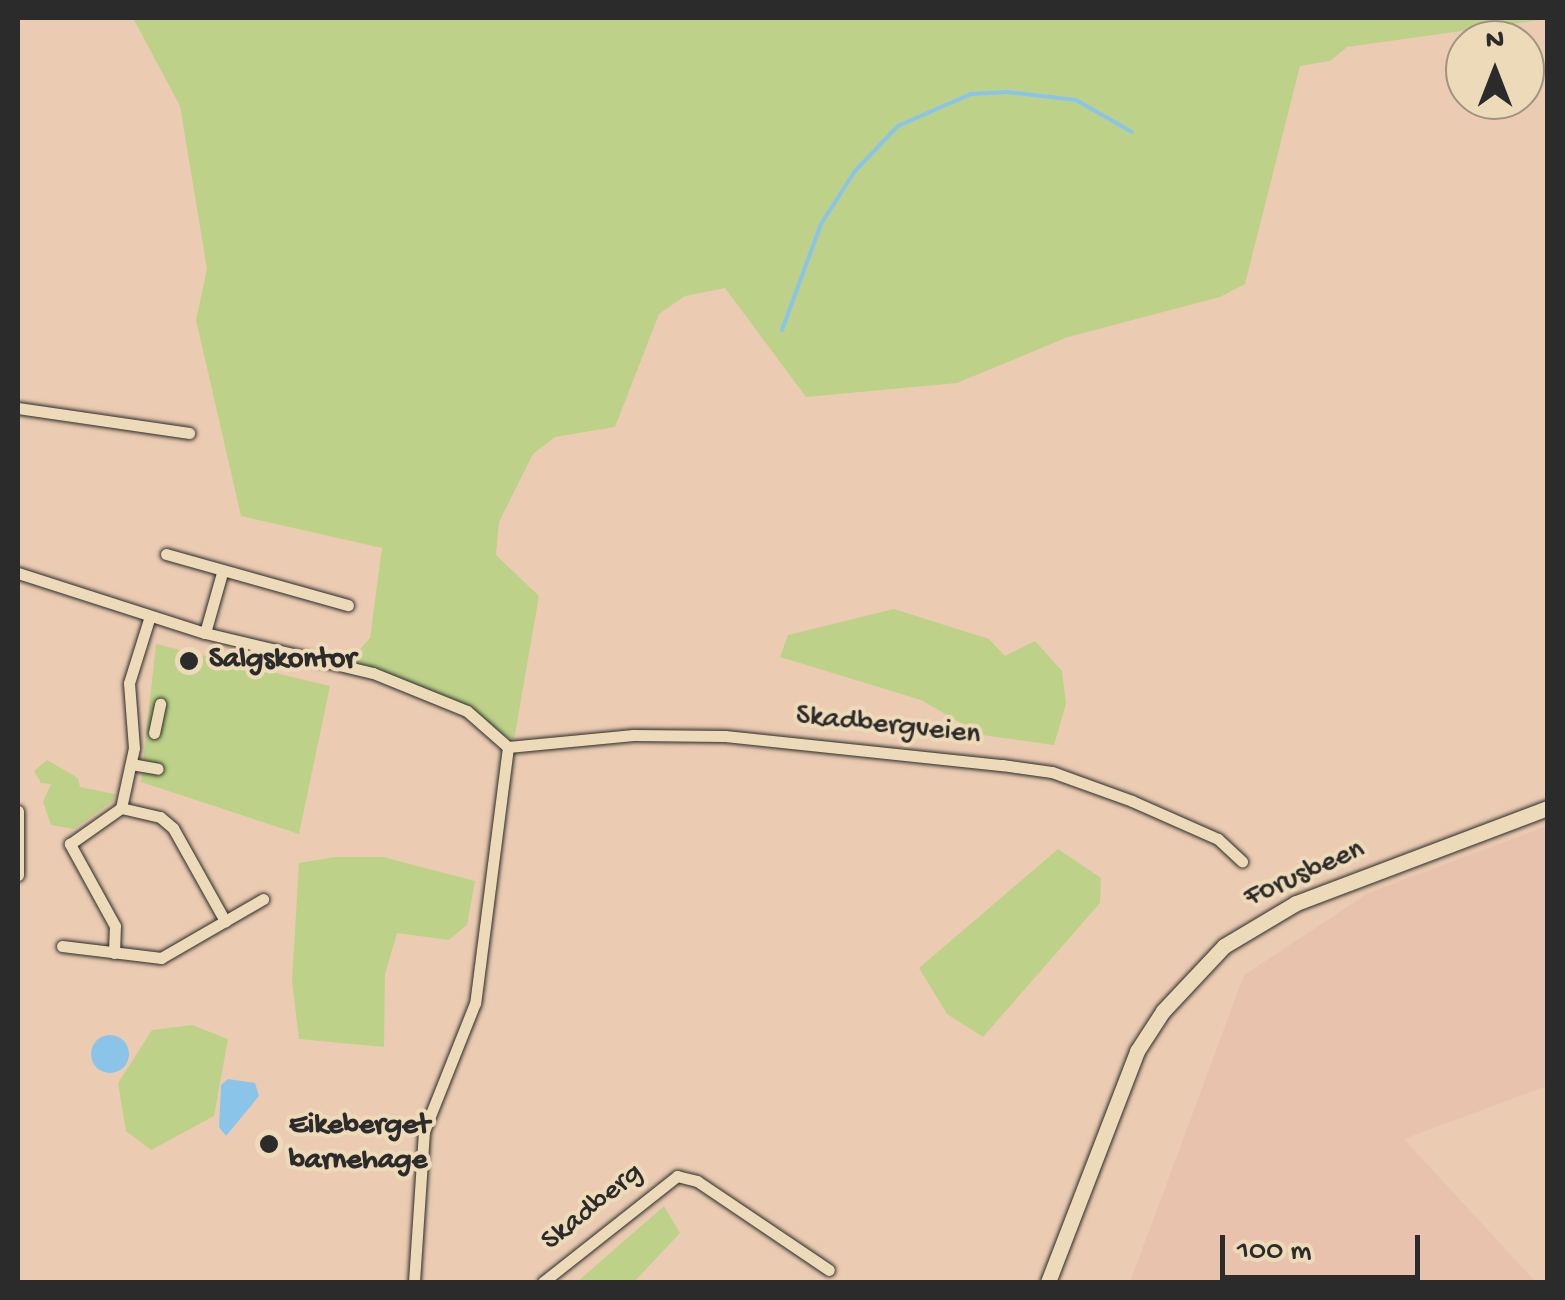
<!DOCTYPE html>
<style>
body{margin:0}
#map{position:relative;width:1565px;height:1300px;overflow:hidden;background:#ebccb2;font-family:"Gochi Hand",sans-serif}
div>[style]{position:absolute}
.built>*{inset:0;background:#e9c2ae}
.green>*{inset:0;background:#bdd288}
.water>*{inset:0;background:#8ac5e9}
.round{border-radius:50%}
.stream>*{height:4px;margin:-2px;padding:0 2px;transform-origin:2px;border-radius:2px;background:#8ac5e9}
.roads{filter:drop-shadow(0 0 2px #2b2b2b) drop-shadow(0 0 2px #2b2b2b)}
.street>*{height:11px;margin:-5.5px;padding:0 5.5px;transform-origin:5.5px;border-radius:5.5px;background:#eddab8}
.secondary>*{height:15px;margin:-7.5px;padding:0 7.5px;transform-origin:7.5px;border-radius:7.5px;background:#eddab8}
.dots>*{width:28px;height:28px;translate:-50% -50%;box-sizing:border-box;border:5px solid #eddab8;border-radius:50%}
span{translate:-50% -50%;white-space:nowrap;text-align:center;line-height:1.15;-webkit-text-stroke:8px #eddab8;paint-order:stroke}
.poi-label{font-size:30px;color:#2b2b2b;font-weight:700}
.left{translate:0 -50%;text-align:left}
.street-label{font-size:30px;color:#2b2b2b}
.frame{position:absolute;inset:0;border:20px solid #2b2b2b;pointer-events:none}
.north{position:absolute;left:1445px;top:20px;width:100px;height:100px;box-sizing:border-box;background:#eddab8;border:2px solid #9f9480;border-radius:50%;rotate:0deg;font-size:28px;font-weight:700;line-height:40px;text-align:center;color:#2b2b2b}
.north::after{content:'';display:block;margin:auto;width:35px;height:45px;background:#2b2b2b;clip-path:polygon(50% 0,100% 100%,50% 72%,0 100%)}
.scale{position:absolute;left:1220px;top:1235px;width:200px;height:45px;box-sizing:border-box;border:5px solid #2b2b2b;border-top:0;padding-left:12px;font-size:30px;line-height:35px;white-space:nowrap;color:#2b2b2b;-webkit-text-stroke:8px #eddab8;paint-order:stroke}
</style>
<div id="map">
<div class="built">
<div style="clip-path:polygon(1547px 826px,1547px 1086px,1404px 1139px,1536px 1282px,1130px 1282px,1244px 975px,1368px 893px)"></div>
</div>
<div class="green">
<div style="clip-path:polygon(133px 18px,1547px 18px,1548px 19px,1347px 47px,1330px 61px,1300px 66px,1245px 284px,1220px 297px,1068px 337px,957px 383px,806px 397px,725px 288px,685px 296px,659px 314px,615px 427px,555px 437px,533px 454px,499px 522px,496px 555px,539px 596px,514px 740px,348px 663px,370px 638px,382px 548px,241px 516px,196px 320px,207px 269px,180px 106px)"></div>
<div style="clip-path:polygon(894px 609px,989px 639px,1005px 656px,1035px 641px,1062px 671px,1066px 704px,1054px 745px,982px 735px,921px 700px,780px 657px,788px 635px)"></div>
<div style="clip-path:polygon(156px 644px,330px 686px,299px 834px,141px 782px)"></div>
<div style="clip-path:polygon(47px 760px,78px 778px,80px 787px,115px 794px,113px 801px,74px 829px,51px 825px,43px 802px,51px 784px,41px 783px,34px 771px)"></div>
<div style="clip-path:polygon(1058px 849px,1101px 878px,1100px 903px,983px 1037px,947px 1014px,919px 968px)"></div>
<div style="clip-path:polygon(335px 857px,383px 857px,475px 881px,467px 925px,449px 940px,397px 933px,385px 974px,384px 1047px,299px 1039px,292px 981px,299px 863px)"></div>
<div style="clip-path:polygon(192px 1025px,228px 1039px,214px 1116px,151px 1150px,126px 1131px,118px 1083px,152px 1030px)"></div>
<div style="clip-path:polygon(664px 1206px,680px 1233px,634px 1282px,577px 1282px)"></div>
</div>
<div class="water">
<div class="round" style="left:91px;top:1035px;width:38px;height:38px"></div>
<div style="clip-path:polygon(228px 1079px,255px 1083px,259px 1096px,226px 1136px,219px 1127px,221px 1085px)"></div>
</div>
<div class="stream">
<div style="left:782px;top:330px;width:113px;rotate:-69.8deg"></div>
<div style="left:821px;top:224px;width:63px;rotate:-57.3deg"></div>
<div style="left:855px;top:171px;width:62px;rotate:-46.3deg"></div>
<div style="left:898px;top:126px;width:80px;rotate:-23.7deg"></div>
<div style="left:971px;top:94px;width:36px;rotate:-3deg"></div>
<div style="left:1007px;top:92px;width:69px;rotate:6.6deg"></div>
<div style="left:1076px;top:100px;width:64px;rotate:29.7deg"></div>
</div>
<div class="roads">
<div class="street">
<div style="left:18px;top:408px;width:173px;rotate:8.3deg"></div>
<div style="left:166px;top:554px;width:189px;rotate:15.7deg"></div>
<div style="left:18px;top:573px;width:196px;rotate:17.8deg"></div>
<div style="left:205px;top:633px;width:173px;rotate:13.4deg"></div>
<div style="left:373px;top:673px;width:101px;rotate:22deg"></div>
<div style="left:467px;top:711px;width:55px;rotate:41.3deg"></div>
<div style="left:508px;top:747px;width:258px;rotate:97.3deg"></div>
<div style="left:475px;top:1003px;width:138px;rotate:111.7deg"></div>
<div style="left:424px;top:1131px;width:151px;rotate:93.8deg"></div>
<div style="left:205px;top:633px;width:62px;rotate:-74.2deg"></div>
<div style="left:154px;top:733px;width:30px;rotate:-78deg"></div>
<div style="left:508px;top:747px;width:126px;rotate:-5.5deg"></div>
<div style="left:633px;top:735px;width:92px;rotate:0.6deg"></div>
<div style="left:725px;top:736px;width:279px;rotate:6deg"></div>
<div style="left:1002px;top:765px;width:50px;rotate:8deg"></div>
<div style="left:1052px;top:772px;width:85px;rotate:19.9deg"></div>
<div style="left:1132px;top:801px;width:94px;rotate:23.8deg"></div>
<div style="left:1218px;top:839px;width:33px;rotate:43deg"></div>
<div style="left:131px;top:764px;width:27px;rotate:10deg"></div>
<div style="left:121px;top:808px;width:61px;rotate:-77.8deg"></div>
<div style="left:134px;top:748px;width:65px;rotate:-94.4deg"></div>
<div style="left:129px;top:683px;width:70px;rotate:-72.6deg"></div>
<div style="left:18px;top:811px;width:64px;rotate:90deg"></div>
<div style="left:62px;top:946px;width:100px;rotate:6.9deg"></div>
<div style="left:161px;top:958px;width:118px;rotate:-30deg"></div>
<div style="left:114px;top:953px;width:27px;rotate:-88deg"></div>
<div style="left:115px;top:926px;width:94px;rotate:-118.8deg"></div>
<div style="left:70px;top:844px;width:62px;rotate:-35.2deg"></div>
<div style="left:121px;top:808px;width:40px;rotate:13deg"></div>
<div style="left:160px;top:817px;width:17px;rotate:40deg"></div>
<div style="left:173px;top:828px;width:107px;rotate:60.8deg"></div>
<div style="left:543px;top:1282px;width:171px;rotate:-38.3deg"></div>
<div style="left:677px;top:1176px;width:21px;rotate:14deg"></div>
<div style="left:697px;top:1181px;width:159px;rotate:34deg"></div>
</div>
<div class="secondary">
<div style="left:1048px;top:1282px;width:248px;rotate:-68.9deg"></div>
<div style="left:1137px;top:1051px;width:48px;rotate:-57deg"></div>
<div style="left:1163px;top:1011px;width:89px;rotate:-46.8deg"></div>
<div style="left:1224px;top:946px;width:84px;rotate:-30.8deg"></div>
<div style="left:1296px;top:903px;width:269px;rotate:-20.7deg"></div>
</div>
</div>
<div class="dots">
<div style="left:189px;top:661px;background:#2b2b2b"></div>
<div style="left:269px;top:1144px;background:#2b2b2b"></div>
</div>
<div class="poi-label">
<span class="left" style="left:209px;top:661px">Salgskontor</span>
<span class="left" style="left:289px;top:1144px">Eikeberget<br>barnehage</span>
</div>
<div class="street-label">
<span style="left:888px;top:727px;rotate:6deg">Skadbergveien</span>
<span style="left:1305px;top:875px;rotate:-24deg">Forusbeen</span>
<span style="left:593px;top:1208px;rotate:-39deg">Skadberg</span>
</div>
<div class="frame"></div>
<div class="north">N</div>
<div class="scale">100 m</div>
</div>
